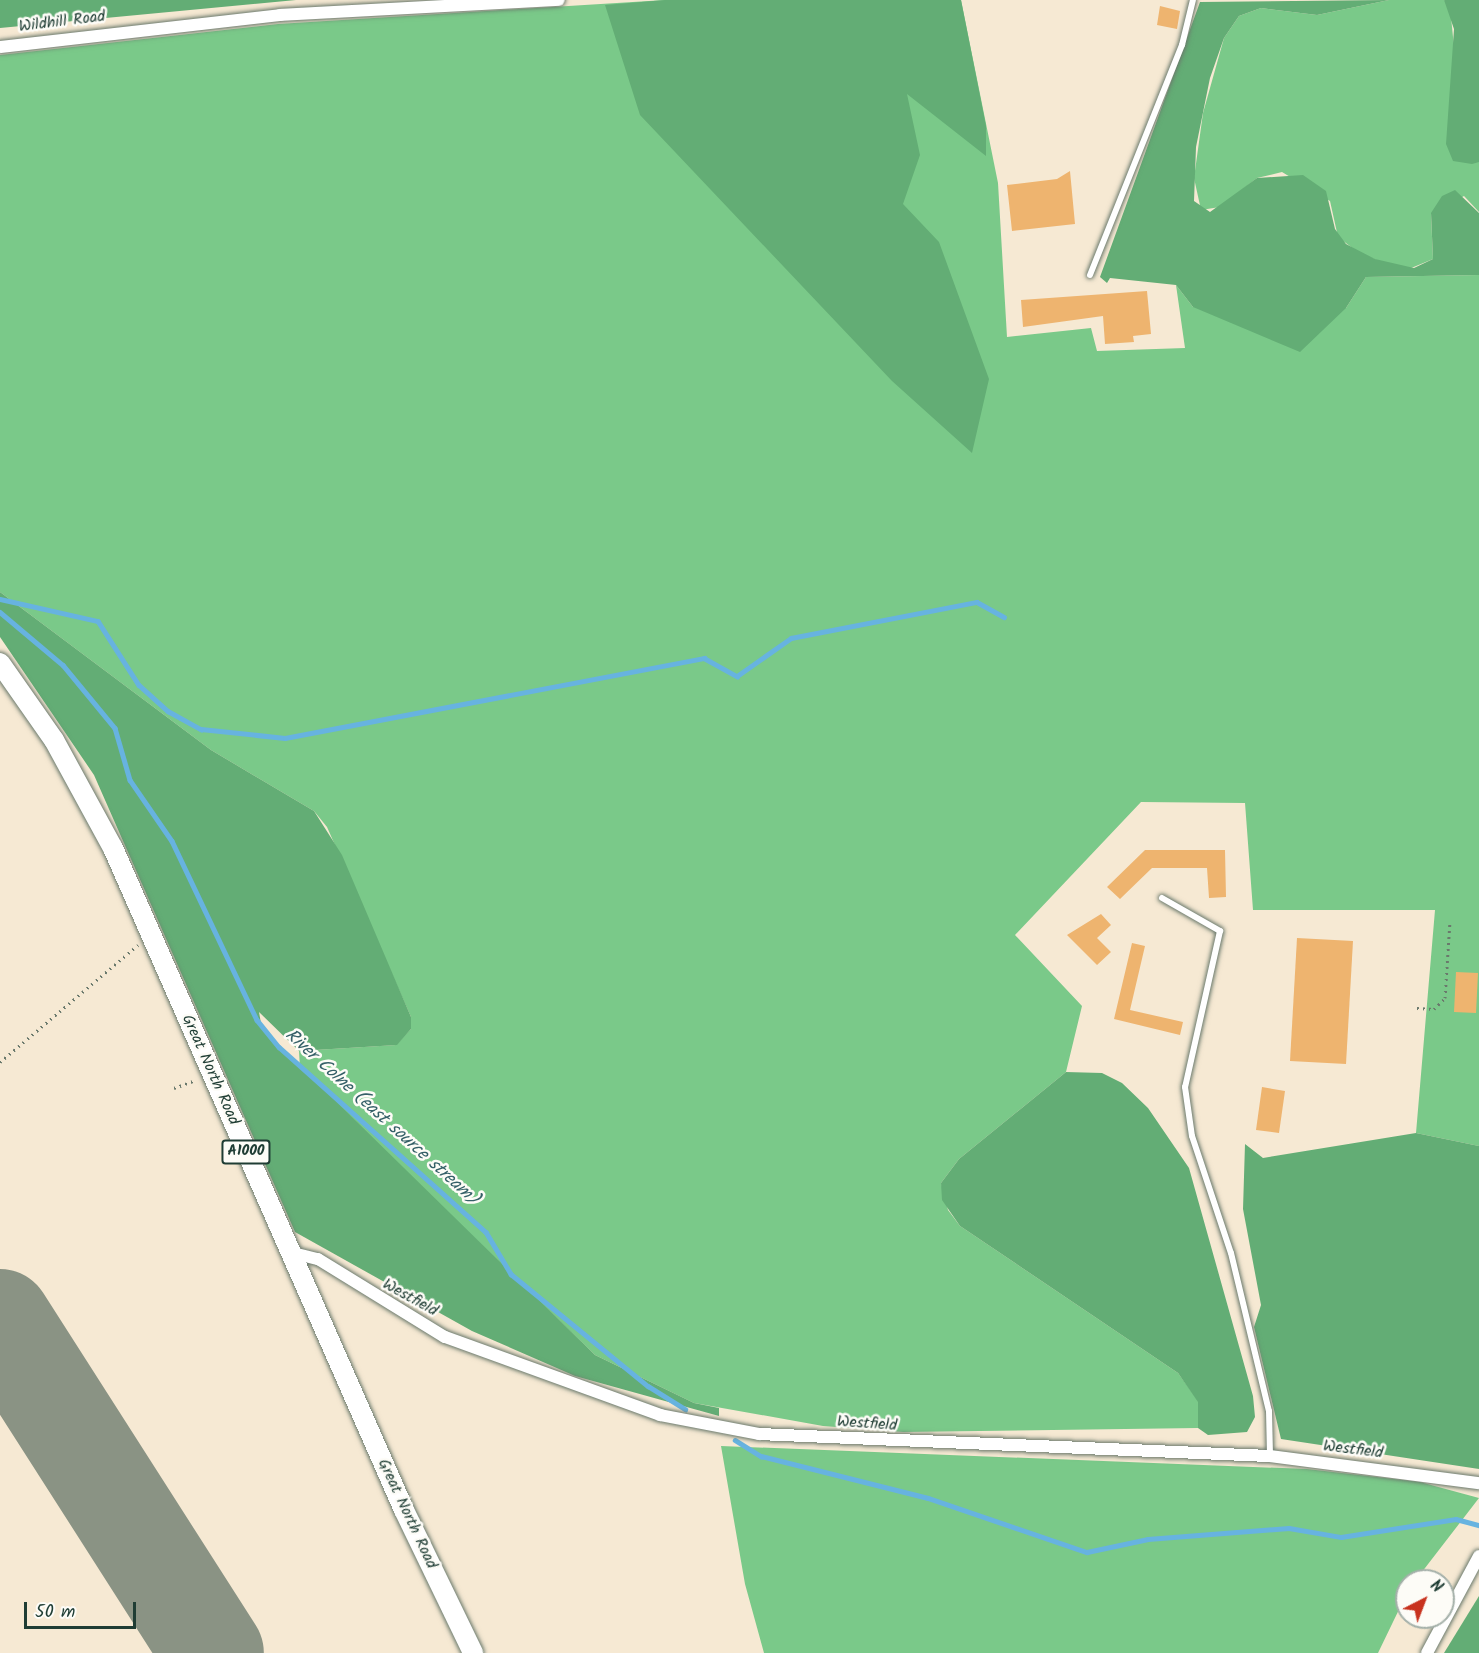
<!DOCTYPE html>
<style>
body{margin:0}
#map{position:relative;width:1479px;height:1653px;overflow:hidden;background:#f6e9d3;font-family:Kalam,sans-serif}
div>[style]{position:absolute}
.green>*{inset:0;background:#7ac989}
.forest>*{inset:0;background:#63ad75}
.stream>*{height:4.5px;margin:-2.25px;padding:0 2.25px;transform-origin:2.25px;border-radius:2.25px;background:#67b3e0}
.runway>*{height:102px;margin:-51px;padding:0 51px;transform-origin:51px;border-radius:51px;background:#8a9384}
.building>*{inset:0;background:#eeb46f}
.path>*{height:3px;margin-top:-1.5px;transform-origin:0;background:repeating-linear-gradient(90deg,#6a796c 0 1.5px,transparent 0 6px)}
.roads{filter:drop-shadow(0 0 2px #6a796c) drop-shadow(0 0 2px #6a796c)}
.lane>*{height:6px;margin:-3px;padding:0 3px;transform-origin:3px;border-radius:3px;background:#fff}
.street>*{height:12px;margin:-6px;padding:0 6px;transform-origin:6px;border-radius:6px;background:#fff}
.primary>*{height:20px;margin:-10px;padding:0 10px;transform-origin:10px;border-radius:10px;background:#fff}
span{translate:-50% -50%;white-space:nowrap;text-align:center;line-height:1.15;-webkit-text-stroke:5px #fdfcf7;paint-order:stroke}
.shield-label span{padding:2px 4px;background:#fdfcf7;border:2px solid;border-radius:4px;-webkit-text-stroke-width:0}
.shield-label{font-size:15px;color:#1f3d34;font-weight:700}
.street-label{font-size:16px;color:#1f3d34}
.water-label{font-size:18px;color:#356068;font-style:italic}
.north{position:absolute;left:1395px;top:1569px;width:60px;height:60px;box-sizing:border-box;background:#fdfcf7;border:2px solid #a4b0a9;border-radius:50%;rotate:42deg;font-size:16px;font-weight:700;line-height:24px;text-align:center;color:#1f3d34}
.north::after{content:'';display:block;margin:auto;width:21px;height:27px;background:#c8321e;clip-path:polygon(50% 0,100% 100%,50% 72%,0 100%)}
.scale{position:absolute;left:24px;top:1602px;width:112px;height:27px;box-sizing:border-box;border:3px solid #1f3d34;border-top:0;padding-left:8px;font-size:18px;line-height:21px;white-space:nowrap;color:#1f3d34;-webkit-text-stroke:4px #fdfcf7;paint-order:stroke}
</style>
<div id="map">
<div class="green">
<div style="clip-path:polygon(665px 0,961px 0,998px 183px,1007px 337px,1091px 328px,1097px 351px,1185px 348px,1176px 285px,1193px 307px,1346px 308px,1366px 277px,1479px 275px,1479px 1146px,1416px 1133px,1435px 910px,1253px 910px,1245px 803px,1141px 802px,1015px 935px,1082px 1006px,1066px 1072px,959px 1159px,941px 1183px,948px 1210px,960px 1226px,1178px 1373px,1199px 1402px,1198px 1428px,903px 1432px,823px 1426px,694px 1403px,595px 1355px,300px 1069px,299px 1051px,396px 1045px,411px 1029px,411px 1017px,327px 827px,314px 811px,211px 750px,0 592px,0 55px,278px 24px)"></div>
<div style="clip-path:polygon(1389px 0,1444px 0,1450px 7px,1455px 57px,1451px 80px,1479px 161px,1479px 212px,1464px 196px,1431px 214px,1433px 259px,1404px 271px,1359px 253px,1338px 237px,1330px 201px,1282px 172px,1257px 178px,1220px 207px,1201px 210px,1194px 178px,1203px 113px,1224px 38px,1239px 16px,1261px 8px,1317px 15px)"></div>
<div style="clip-path:polygon(721px 1446px,1307px 1469px,1420px 1482px,1479px 1498px,1415px 1581px,1407px 1581px,1407px 1593px,1378px 1653px,764px 1653px,745px 1584px)"></div>
</div>
<div class="forest">
<div style="clip-path:polygon(0 0,296px 0,0 28px)"></div>
<div style="clip-path:polygon(665px 0,961px 0,986px 126px,986px 156px,907px 94px,920px 155px,903px 204px,939px 242px,989px 379px,972px 453px,892px 381px,640px 115px,605px 5px)"></div>
<div style="clip-path:polygon(1389px 0,1317px 15px,1261px 8px,1239px 16px,1224px 38px,1210px 78px,1196px 147px,1194px 201px,1210px 212px,1257px 178px,1303px 175px,1326px 191px,1335px 229px,1346px 244px,1375px 259px,1414px 268px,1433px 259px,1431px 213px,1442px 196px,1455px 190px,1479px 213px,1479px 275px,1366px 277px,1346px 308px,1300px 352px,1193px 307px,1176px 285px,1110px 278px,1107px 283px,1100px 277px,1200px 2px)"></div>
<div style="clip-path:polygon(1444px 0,1479px 0,1479px 162px,1472px 164px,1453px 161px,1446px 144px,1454px 29px)"></div>
<div style="clip-path:polygon(0 592px,211px 750px,314px 811px,342px 855px,411px 1017px,411px 1029px,397px 1045px,299px 1051px,259px 1012px,262px 1029px,595px 1355px,694px 1403px,719px 1408px,719px 1416px,575px 1376px,472px 1331px,295px 1232px,94px 775px,0 637px)"></div>
<div style="clip-path:polygon(1066px 1072px,1102px 1073px,1122px 1083px,1148px 1108px,1189px 1168px,1253px 1396px,1255px 1417px,1247px 1432px,1208px 1435px,1198px 1428px,1198px 1402px,1178px 1373px,960px 1226px,942px 1200px,941px 1183px,959px 1159px)"></div>
<div style="clip-path:polygon(1416px 1133px,1479px 1146px,1479px 1469px,1281px 1439px,1254px 1327px,1261px 1305px,1243px 1209px,1245px 1144px,1263px 1158px)"></div>
<div style="clip-path:polygon(1479px 1596px,1479px 1653px,1444px 1653px)"></div>
</div>
<div class="stream">
<div style="left:0;top:599px;width:100px;rotate:12.7deg"></div>
<div style="left:98px;top:621px;width:76px;rotate:57.4deg"></div>
<div style="left:139px;top:685px;width:39px;rotate:42deg"></div>
<div style="left:168px;top:711px;width:38px;rotate:29deg"></div>
<div style="left:201px;top:729px;width:84px;rotate:6.1deg"></div>
<div style="left:285px;top:738px;width:427px;rotate:-10.8deg"></div>
<div style="left:704px;top:658px;width:38px;rotate:29deg"></div>
<div style="left:737px;top:676px;width:66px;rotate:-35.1deg"></div>
<div style="left:791px;top:638px;width:189px;rotate:-11deg"></div>
<div style="left:977px;top:602px;width:31px;rotate:29deg"></div>
<div style="left:0;top:612px;width:82px;rotate:40.1deg"></div>
<div style="left:63px;top:665px;width:82px;rotate:50.5deg"></div>
<div style="left:115px;top:728px;width:54px;rotate:73.9deg"></div>
<div style="left:130px;top:780px;width:74px;rotate:55.5deg"></div>
<div style="left:172px;top:841px;width:198px;rotate:64.6deg"></div>
<div style="left:257px;top:1020px;width:35px;rotate:51deg"></div>
<div style="left:279px;top:1047px;width:278px;rotate:41.8deg"></div>
<div style="left:486px;top:1232px;width:49px;rotate:59.2deg"></div>
<div style="left:511px;top:1274px;width:177px;rotate:39.3deg"></div>
<div style="left:648px;top:1386px;width:44px;rotate:31.9deg"></div>
<div style="left:735px;top:1440px;width:31px;rotate:32deg"></div>
<div style="left:761px;top:1456px;width:172px;rotate:14.1deg"></div>
<div style="left:928px;top:1498px;width:168px;rotate:18.8deg"></div>
<div style="left:1087px;top:1552px;width:62px;rotate:-12deg"></div>
<div style="left:1148px;top:1539px;width:141px;rotate:-4.5deg"></div>
<div style="left:1289px;top:1528px;width:53px;rotate:9.8deg"></div>
<div style="left:1341px;top:1537px;width:116px;rotate:-8.9deg"></div>
<div style="left:1456px;top:1519px;width:24px;rotate:15deg"></div>
</div>
<div class="runway">
<div style="left:0;top:1320px;width:395px;rotate:57.4deg"></div>
</div>
<div class="building">
<div style="clip-path:polygon(1160px 6px,1180px 11px,1177px 29px,1157px 25px)"></div>
<div style="clip-path:polygon(1070px 171px,1075px 224px,1012px 231px,1007px 185px,1057px 179px)"></div>
<div style="clip-path:polygon(1147px 291px,1151px 334px,1133px 336px,1134px 342px,1105px 344px,1103px 316px,1023px 327px,1021px 300px)"></div>
<div style="clip-path:polygon(1145px 850px,1225px 850px,1226px 897px,1209px 898px,1207px 868px,1152px 868px,1120px 899px,1107px 887px)"></div>
<div style="clip-path:polygon(1101px 914px,1111px 925px,1097px 938px,1111px 952px,1097px 965px,1067px 935px)"></div>
<div style="clip-path:polygon(1297px 938px,1353px 941px,1346px 1064px,1290px 1061px)"></div>
<div style="clip-path:polygon(1132px 943px,1145px 946px,1130px 1010px,1183px 1022px,1180px 1035px,1114px 1019px)"></div>
<div style="clip-path:polygon(1456px 972px,1478px 973px,1476px 1013px,1454px 1012px)"></div>
<div style="clip-path:polygon(1262px 1087px,1285px 1091px,1279px 1133px,1256px 1130px)"></div>
</div>
<div class="path">
<div style="left:1417px;top:1008px;width:17px;rotate:3deg"></div>
<div style="left:1434px;top:1009px;width:16px;rotate:-45deg"></div>
<div style="left:1445px;top:998px;width:77px;rotate:-86.3deg"></div>
<div style="left:0;top:1062px;width:181px;rotate:-40.3deg"></div>
<div style="left:174px;top:1088px;width:23px;rotate:-20deg"></div>
</div>
<div class="roads">
<div class="lane">
<div style="left:1090px;top:275px;width:248px;rotate:-68.2deg"></div>
<div style="left:1182px;top:45px;width:46px;rotate:-76.3deg"></div>
<div style="left:1162px;top:898px;width:67px;rotate:29.6deg"></div>
<div style="left:1220px;top:931px;width:160px;rotate:102.6deg"></div>
<div style="left:1185px;top:1087px;width:49px;rotate:81.9deg"></div>
<div style="left:1192px;top:1136px;width:123px;rotate:71.6deg"></div>
<div style="left:1231px;top:1253px;width:163px;rotate:76.5deg"></div>
<div style="left:1269px;top:1411px;width:45px;rotate:88.7deg"></div>
</div>
<div class="street">
<div style="left:0;top:47px;width:282px;rotate:-6.5deg"></div>
<div style="left:280px;top:15px;width:279px;rotate:-3.1deg"></div>
<div style="left:289px;top:1252px;width:30px;rotate:14deg"></div>
<div style="left:318px;top:1259px;width:149px;rotate:31.6deg"></div>
<div style="left:445px;top:1337px;width:229px;rotate:19.9deg"></div>
<div style="left:660px;top:1415px;width:101px;rotate:10.9deg"></div>
<div style="left:759px;top:1434px;width:511px;rotate:2.47deg"></div>
<div style="left:1270px;top:1456px;width:211px;rotate:7.4deg"></div>
<div style="left:1427px;top:1653px;width:110px;rotate:-61.8deg"></div>
</div>
<div class="primary">
<div style="left:0;top:663px;width:94px;rotate:55deg"></div>
<div style="left:54px;top:740px;width:123px;rotate:61.4deg"></div>
<div style="left:113px;top:848px;width:723px;rotate:66.27deg"></div>
<div style="left:404px;top:1510px;width:159px;rotate:64.2deg"></div>
</div>
</div>
<div class="shield-label">
<span style="left:246px;top:1152px">A1000</span>
</div>
<div class="street-label">
<span style="left:62px;top:22px;rotate:-7deg">Wildhill Road</span>
<span style="left:210px;top:1070px;rotate:66deg">Great North Road</span>
<span style="left:410px;top:1298px;rotate:29deg">Westfield</span>
<span style="left:867px;top:1424px;rotate:4deg">Westfield</span>
<span style="left:1353px;top:1450px;rotate:7deg">Westfield</span>
<span style="left:407px;top:1514px;rotate:65deg">Great North Road</span>
</div>
<div class="water-label">
<span style="left:381px;top:1118px;rotate:42deg">River Colne (east source stream)</span>
</div>
<div class="north">N</div>
<div class="scale">50 m</div>
</div>
